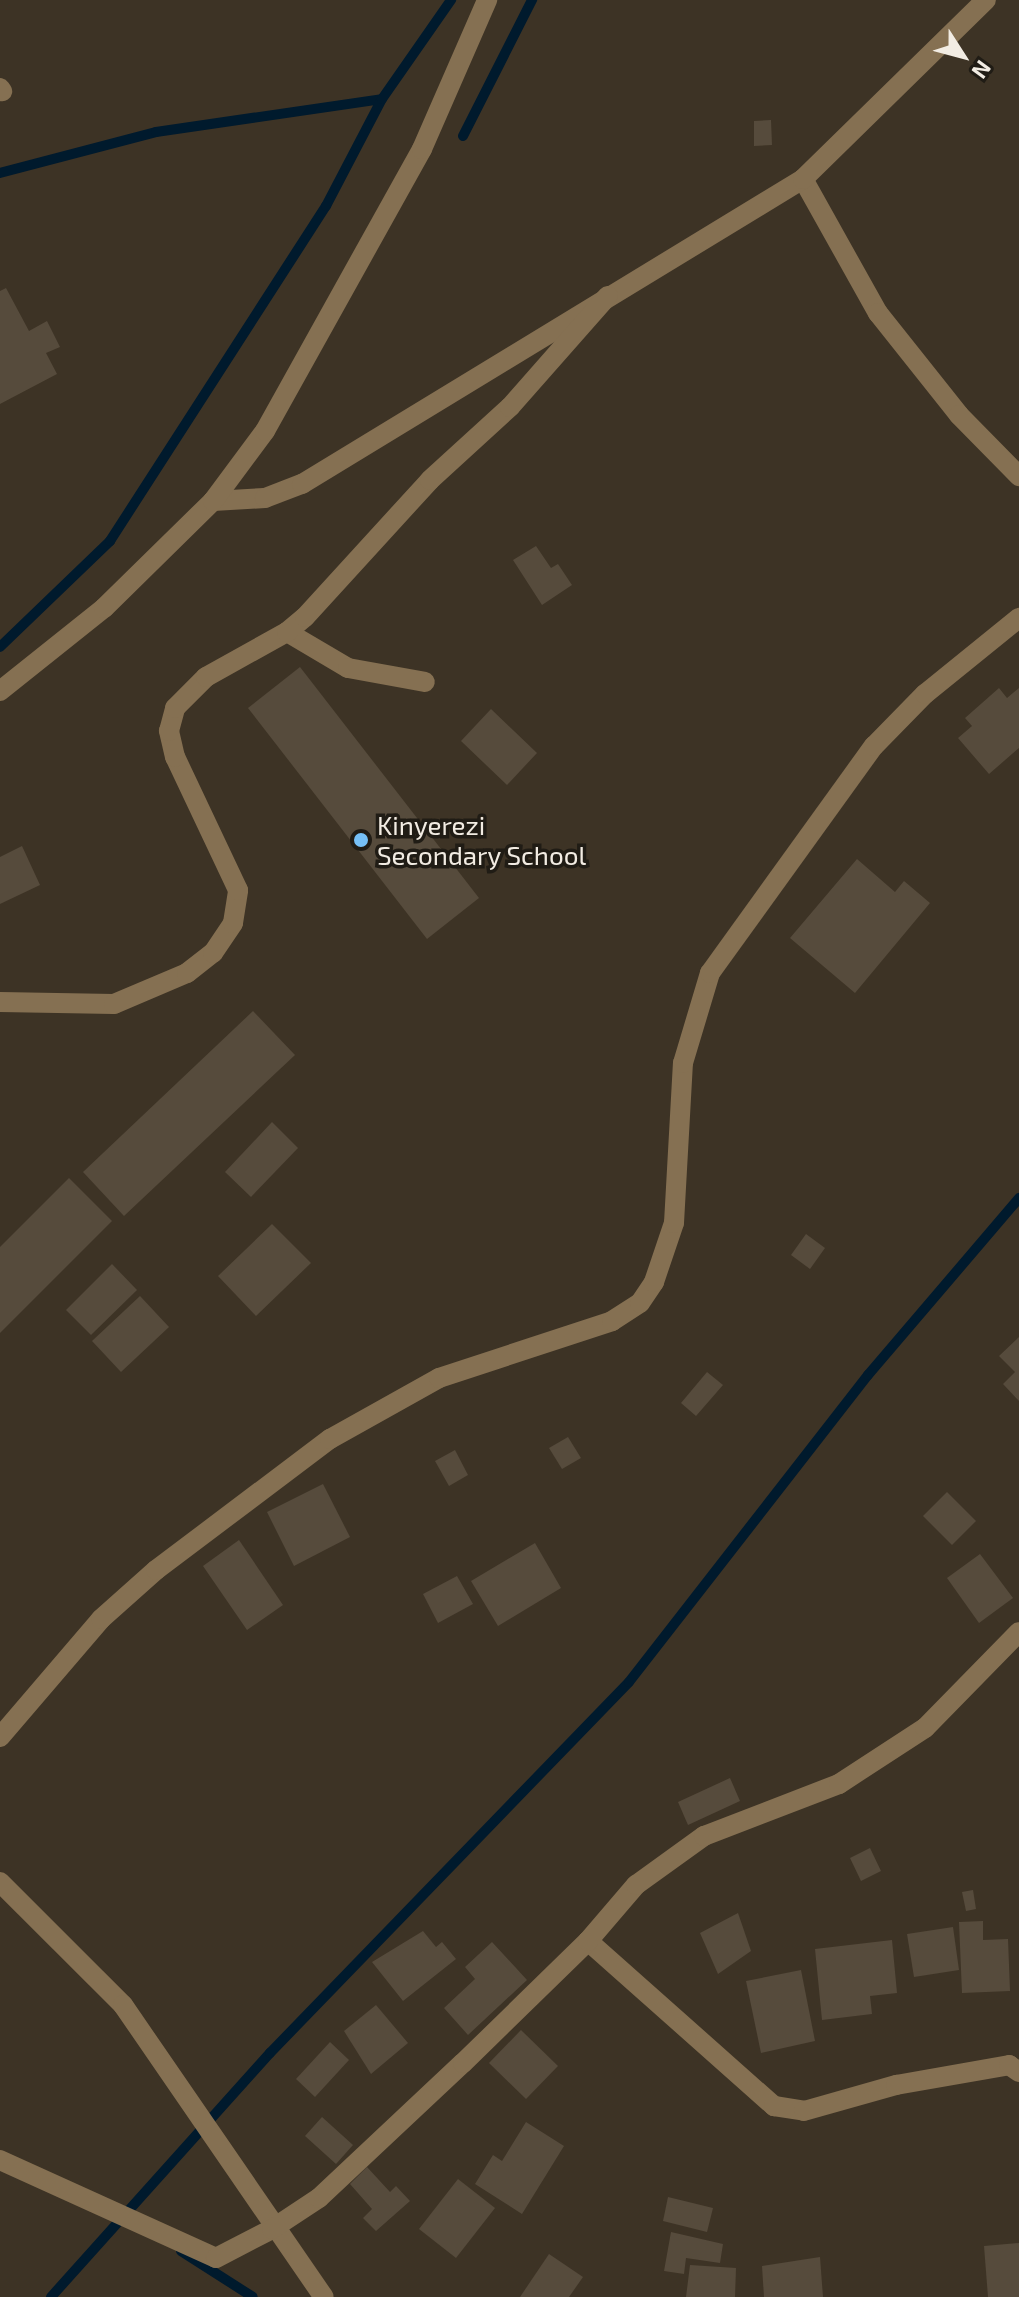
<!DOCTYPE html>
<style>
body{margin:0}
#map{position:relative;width:1019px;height:2297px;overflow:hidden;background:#3d3325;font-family:"Exo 2",sans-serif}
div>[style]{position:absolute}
.stream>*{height:10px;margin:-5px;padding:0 5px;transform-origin:5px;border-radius:5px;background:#001a2d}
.building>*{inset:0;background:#564b3c}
.minor>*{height:20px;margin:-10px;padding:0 10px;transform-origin:10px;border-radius:10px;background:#857052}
.dots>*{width:22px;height:22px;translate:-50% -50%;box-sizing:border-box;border:4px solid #201c15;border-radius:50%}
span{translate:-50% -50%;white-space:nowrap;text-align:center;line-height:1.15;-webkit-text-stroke:7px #201c15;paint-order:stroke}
.poi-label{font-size:26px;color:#f2ece3}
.left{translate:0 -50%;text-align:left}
.north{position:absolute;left:923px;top:16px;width:80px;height:80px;-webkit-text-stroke:6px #201c15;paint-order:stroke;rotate:126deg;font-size:22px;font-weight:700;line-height:32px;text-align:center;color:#f2ece3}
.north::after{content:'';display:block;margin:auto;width:28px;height:36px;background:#f2ece3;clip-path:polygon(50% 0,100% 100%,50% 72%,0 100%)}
</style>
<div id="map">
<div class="stream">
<div style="left:463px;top:136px;width:153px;rotate:-63.1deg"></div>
<div style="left:0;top:173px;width:161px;rotate:-14.7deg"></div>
<div style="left:156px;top:132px;width:228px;rotate:-8.3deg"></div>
<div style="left:0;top:647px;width:153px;rotate:-43.9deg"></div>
<div style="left:110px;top:541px;width:399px;rotate:-57.2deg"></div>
<div style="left:326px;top:206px;width:121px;rotate:-62.4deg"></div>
<div style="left:382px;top:99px;width:121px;rotate:-55.1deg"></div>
<div style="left:181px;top:2251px;width:85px;rotate:32.6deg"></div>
<div style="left:51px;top:2297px;width:328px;rotate:-48.1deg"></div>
<div style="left:270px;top:2053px;width:516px;rotate:-45.94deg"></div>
<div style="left:629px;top:1682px;width:389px;rotate:-52.1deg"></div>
<div style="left:868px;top:1375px;width:233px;rotate:-49.5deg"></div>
</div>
<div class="building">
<div style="clip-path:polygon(771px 120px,772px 145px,754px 146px,754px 121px)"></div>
<div style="clip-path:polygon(6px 288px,29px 331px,47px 321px,60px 347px,46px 353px,57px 374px,0 404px,0 291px)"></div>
<div style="clip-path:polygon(536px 546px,551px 568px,558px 564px,572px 585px,542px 605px,513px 560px)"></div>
<div style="clip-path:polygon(300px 667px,479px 898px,427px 939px,248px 708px)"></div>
<div style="clip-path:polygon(999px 688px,1007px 698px,1019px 688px,1019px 748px,989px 774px,958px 738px,972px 726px,965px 718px)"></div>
<div style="clip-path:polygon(491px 709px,537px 753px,507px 785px,461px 741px)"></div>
<div style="clip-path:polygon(22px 846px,40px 885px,0 904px,0 857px)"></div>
<div style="clip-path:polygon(857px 859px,895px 892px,904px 881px,930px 903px,855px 993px,790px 938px)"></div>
<div style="clip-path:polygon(253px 1011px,295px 1055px,124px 1216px,83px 1172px)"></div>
<div style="clip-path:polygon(272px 1122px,298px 1148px,251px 1197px,225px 1172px)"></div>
<div style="clip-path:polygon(69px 1178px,112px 1221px,0 1333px,0 1247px)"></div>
<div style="clip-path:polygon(272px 1224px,311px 1263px,256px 1316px,218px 1276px)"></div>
<div style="clip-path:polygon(806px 1234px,825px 1248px,810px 1269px,791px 1255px)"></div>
<div style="clip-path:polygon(112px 1264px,137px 1290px,91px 1335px,66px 1310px)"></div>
<div style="clip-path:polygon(140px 1296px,169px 1327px,121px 1372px,92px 1341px)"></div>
<div style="clip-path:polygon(1019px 1337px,1019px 1401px,1003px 1384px,1015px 1372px,999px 1356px)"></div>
<div style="clip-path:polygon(707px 1372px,723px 1385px,696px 1416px,681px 1403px)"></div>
<div style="clip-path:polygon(568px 1437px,581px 1458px,562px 1469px,549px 1448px)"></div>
<div style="clip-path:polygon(455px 1450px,468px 1475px,449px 1486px,435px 1461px)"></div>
<div style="clip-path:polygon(323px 1484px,350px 1537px,294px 1566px,267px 1512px)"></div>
<div style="clip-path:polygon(947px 1492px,976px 1521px,952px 1545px,923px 1516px)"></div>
<div style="clip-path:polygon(239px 1540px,283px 1605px,247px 1630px,203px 1566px)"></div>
<div style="clip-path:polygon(535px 1543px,561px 1588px,498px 1626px,471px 1581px)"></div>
<div style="clip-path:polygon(980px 1554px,1013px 1598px,979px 1623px,947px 1578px)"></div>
<div style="clip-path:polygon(457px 1576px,473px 1604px,438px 1623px,423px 1594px)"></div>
<div style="clip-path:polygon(730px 1778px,740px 1801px,688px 1825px,678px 1802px)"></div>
<div style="clip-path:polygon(870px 1848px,881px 1871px,861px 1881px,850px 1858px)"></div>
<div style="clip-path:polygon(973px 1890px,976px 1909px,966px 1911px,962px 1892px)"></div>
<div style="clip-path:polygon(738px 1913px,751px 1951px,718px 1974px,700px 1933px)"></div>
<div style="clip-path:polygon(983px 1921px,983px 1940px,1008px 1939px,1010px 1991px,962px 1993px,959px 1922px)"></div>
<div style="clip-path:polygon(953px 1927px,959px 1970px,914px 1977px,907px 1934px)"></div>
<div style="clip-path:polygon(423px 1931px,436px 1947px,442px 1942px,456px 1959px,403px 2001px,372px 1962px)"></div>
<div style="clip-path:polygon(892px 1940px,897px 1993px,870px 1996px,872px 2014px,822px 2020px,815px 1949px)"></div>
<div style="clip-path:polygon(492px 1942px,527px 1980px,468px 2035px,444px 2008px,475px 1979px,465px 1967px)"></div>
<div style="clip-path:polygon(801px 1970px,815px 2041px,761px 2053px,746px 1981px)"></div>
<div style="clip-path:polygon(376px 2005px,408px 2043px,371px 2074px,344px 2031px)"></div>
<div style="clip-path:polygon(521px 2030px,558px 2066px,526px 2099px,489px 2063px)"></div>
<div style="clip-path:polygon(330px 2042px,349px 2060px,315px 2097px,296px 2079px)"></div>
<div style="clip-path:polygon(322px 2117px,353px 2145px,336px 2164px,305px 2136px)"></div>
<div style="clip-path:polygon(526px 2122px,564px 2146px,522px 2214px,475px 2184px,493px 2155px,502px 2161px)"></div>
<div style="clip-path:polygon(367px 2167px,390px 2192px,396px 2186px,410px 2201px,376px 2231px,363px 2218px,372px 2209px,350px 2184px)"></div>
<div style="clip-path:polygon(458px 2179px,495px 2208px,456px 2258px,419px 2229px)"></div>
<div style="clip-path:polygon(668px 2197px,713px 2208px,707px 2232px,663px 2221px)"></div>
<div style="clip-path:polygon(671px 2232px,723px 2244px,720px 2263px,686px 2258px,684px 2274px,664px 2271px)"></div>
<div style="clip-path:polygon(1019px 2243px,1019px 2297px,988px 2297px,984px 2246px)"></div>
<div style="clip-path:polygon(549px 2254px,583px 2277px,569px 2297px,520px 2297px)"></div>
<div style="clip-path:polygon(820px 2257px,823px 2297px,764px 2297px,762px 2266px)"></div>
<div style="clip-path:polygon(690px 2265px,736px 2268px,735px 2297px,686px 2297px)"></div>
</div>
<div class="minor">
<div style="left:0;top:88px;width:4px;rotate:56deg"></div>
<div style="left:803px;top:179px;width:154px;rotate:60.8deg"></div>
<div style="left:878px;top:313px;width:130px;rotate:51.5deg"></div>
<div style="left:959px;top:415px;width:86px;rotate:45.5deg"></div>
<div style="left:213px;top:501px;width:52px;rotate:-3.3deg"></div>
<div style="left:265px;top:498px;width:40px;rotate:-21deg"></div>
<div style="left:302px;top:484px;width:587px;rotate:-31.33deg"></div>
<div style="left:803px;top:179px;width:256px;rotate:-44.4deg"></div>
<div style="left:287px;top:632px;width:71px;rotate:30.5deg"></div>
<div style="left:348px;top:668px;width:78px;rotate:10.3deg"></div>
<div style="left:0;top:691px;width:133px;rotate:-38.6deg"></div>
<div style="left:104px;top:608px;width:153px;rotate:-44.5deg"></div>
<div style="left:213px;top:501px;width:87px;rotate:-53.4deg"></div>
<div style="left:265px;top:431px;width:323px;rotate:-60.9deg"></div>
<div style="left:422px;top:149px;width:163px;rotate:-66.4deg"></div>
<div style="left:0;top:1002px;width:114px;rotate:1deg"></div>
<div style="left:114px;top:1004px;width:79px;rotate:-23deg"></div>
<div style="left:187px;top:973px;width:33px;rotate:-38deg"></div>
<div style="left:213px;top:953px;width:36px;rotate:-56deg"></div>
<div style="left:233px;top:923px;width:33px;rotate:-81deg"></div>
<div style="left:238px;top:890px;width:147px;rotate:-115.3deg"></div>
<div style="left:175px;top:757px;width:27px;rotate:-103deg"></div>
<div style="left:169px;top:731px;width:24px;rotate:-75deg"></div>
<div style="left:175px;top:708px;width:44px;rotate:-45deg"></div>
<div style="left:206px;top:677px;width:93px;rotate:-29.1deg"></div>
<div style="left:287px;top:632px;width:23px;rotate:-40deg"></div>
<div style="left:305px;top:617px;width:185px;rotate:-47.6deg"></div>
<div style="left:430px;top:480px;width:108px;rotate:-42.4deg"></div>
<div style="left:510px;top:407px;width:148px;rotate:-48.6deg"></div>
<div style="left:0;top:1737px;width:155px;rotate:-49.4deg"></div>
<div style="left:101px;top:1619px;width:74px;rotate:-41.7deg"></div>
<div style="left:156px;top:1570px;width:218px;rotate:-37deg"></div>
<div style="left:330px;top:1439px;width:125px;rotate:-29.2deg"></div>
<div style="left:439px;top:1378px;width:182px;rotate:-18.2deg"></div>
<div style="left:612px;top:1321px;width:33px;rotate:-33deg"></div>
<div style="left:640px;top:1303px;width:25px;rotate:-56deg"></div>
<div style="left:654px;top:1282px;width:62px;rotate:-71.3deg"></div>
<div style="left:674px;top:1223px;width:160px;rotate:-86.8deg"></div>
<div style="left:683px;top:1063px;width:94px;rotate:-73.3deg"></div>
<div style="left:710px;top:973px;width:280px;rotate:-54.2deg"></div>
<div style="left:874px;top:746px;width:73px;rotate:-45.6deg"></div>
<div style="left:925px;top:694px;width:121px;rotate:-39deg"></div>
<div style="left:0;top:1882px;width:174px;rotate:45deg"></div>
<div style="left:123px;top:2005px;width:354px;rotate:55.5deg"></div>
<div style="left:588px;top:1941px;width:249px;rotate:41.6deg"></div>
<div style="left:774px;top:2106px;width:30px;rotate:9deg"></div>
<div style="left:804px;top:2111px;width:96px;rotate:-15.8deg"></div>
<div style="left:896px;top:2085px;width:115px;rotate:-10deg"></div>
<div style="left:1009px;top:2065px;width:12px;rotate:35deg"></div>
<div style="left:0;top:2160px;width:237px;rotate:24.4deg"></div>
<div style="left:216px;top:2258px;width:63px;rotate:-27.4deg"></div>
<div style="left:272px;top:2229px;width:56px;rotate:-33.4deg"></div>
<div style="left:319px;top:2198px;width:197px;rotate:-43.2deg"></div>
<div style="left:463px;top:2063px;width:175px;rotate:-44.3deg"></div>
<div style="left:588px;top:1941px;width:74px;rotate:-49.4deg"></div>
<div style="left:636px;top:1885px;width:84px;rotate:-35.8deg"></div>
<div style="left:704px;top:1836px;width:145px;rotate:-21.1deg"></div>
<div style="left:839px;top:1784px;width:103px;rotate:-33.1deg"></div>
<div style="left:925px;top:1728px;width:134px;rotate:-45.6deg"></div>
</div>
<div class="dots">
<div style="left:361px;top:840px;background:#76c0f7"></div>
</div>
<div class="poi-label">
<span class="left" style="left:377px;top:840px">Kinyerezi<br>Secondary School</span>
</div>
<div class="north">N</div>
</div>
